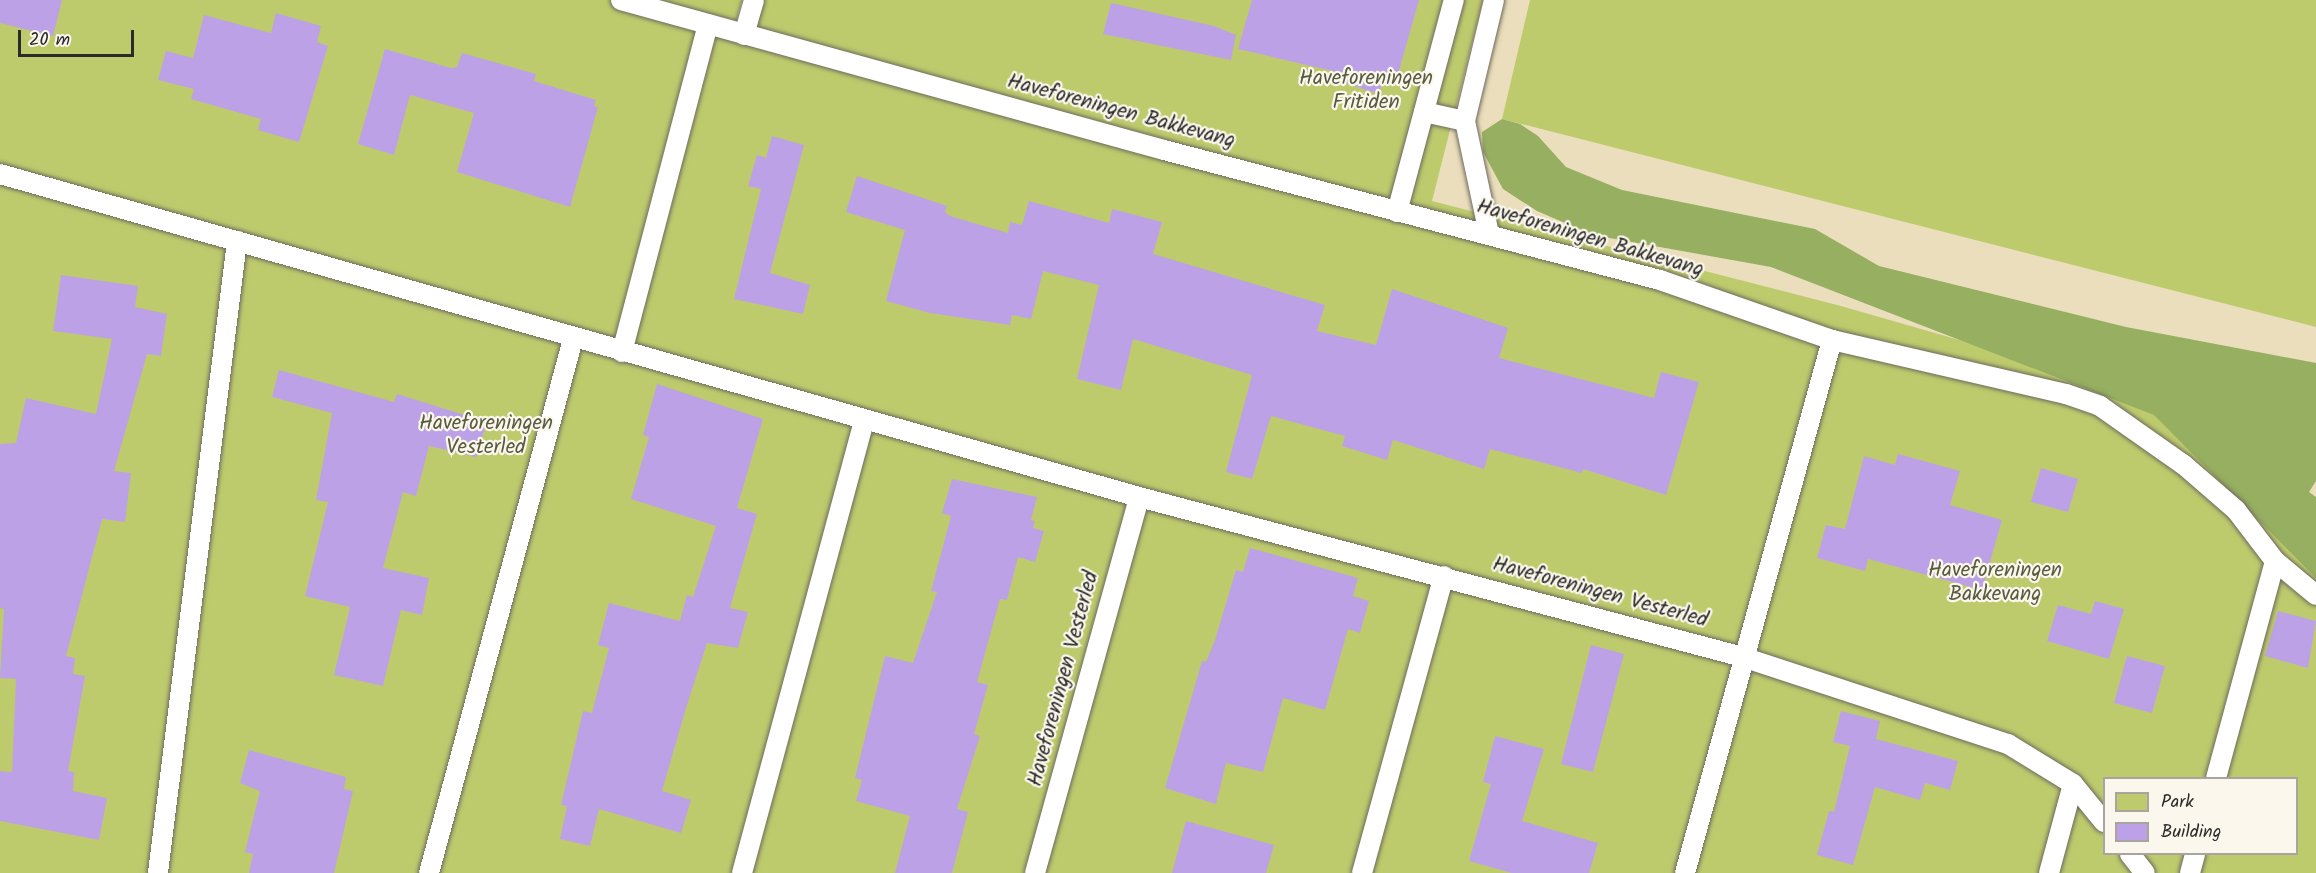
<!DOCTYPE html>
<style>
body{margin:0}
#map{position:relative;width:2316px;height:873px;overflow:hidden;background:#ebdebc;font-family:Kalam,sans-serif}
div>[style]{position:absolute}
.green>*{inset:0;background:#becb6d}
.forest>*{inset:0;background:#96af60}
.building>*{inset:0;background:#bca1e6}
.roads{filter:drop-shadow(0 0 2px #6e6a5e) drop-shadow(0 0 2px #6e6a5e)}
.lane>*{height:20px;margin:-10px;padding:0 10px;transform-origin:10px;border-radius:10px;background:#fff}
span{translate:-50% -50%;white-space:nowrap;text-align:center;line-height:1.15;-webkit-text-stroke:4.5px #fbf7ec;paint-order:stroke}
.park-label{font-size:21px;color:#575b3f}
.street-label{font-size:21px;color:#2b2b2b}
.legend{position:absolute;left:2103px;top:777px;width:195px;height:78px;box-sizing:border-box;background:#fbf7ec;border:2px solid #a8a59f;margin:0;padding:8px 10px;list-style:none;font-size:18px;color:#2b2b2b}
.legend li{display:flex;align-items:center;gap:12px;height:30px}
.legend b{width:30px;border:2px solid #a8a59f}
.scale{position:absolute;left:18px;top:30px;width:116px;height:27px;box-sizing:border-box;border:3px solid #2b2b2b;border-top:0;padding-left:8px;font-size:18px;line-height:21px;white-space:nowrap;color:#2b2b2b;-webkit-text-stroke:4px #fbf7ec;paint-order:stroke}
</style>
<div id="map">
<div class="green">
<div style="clip-path:polygon(evenodd,0 0,645px 0,738px 24px,744px 0,1483px 0,1432px 201px,1841px 306px,2147px 394px,2316px 557px,2316px 873px,0 873px,0 0,2104px 778px,2296px 778px,2296px 854px,2104px 854px,2104px 778px)"></div>
<div style="clip-path:polygon(658px 0,742px 0,736px 21px)"></div>
<div style="clip-path:polygon(1530px 0,2316px 0,2316px 327px,1502px 119px)"></div>
</div>
<div class="forest">
<div style="clip-path:polygon(1502px 119px,1520px 124px,1538px 136px,1566px 167px,1622px 190px,1815px 229px,1879px 266px,2126px 327px,2316px 363px,2316px 481px,2309px 492px,2316px 497px,2316px 578px,2154px 415px,1771px 267px,1593px 235px,1537px 211px,1503px 189px,1483px 152px,1482px 132px)"></div>
</div>
<div class="building">
<div style="clip-path:polygon(0 0,62px 0,53px 36px,0 23px)"></div>
<div style="clip-path:polygon(1252px 0,1419px 0,1396px 81px,1383px 78px,1379px 94px,1339px 81px,1342px 73px,1238px 49px)"></div>
<div style="clip-path:polygon(1111px 3px,1214px 26px,1236px 35px,1231px 60px,1103px 34px)"></div>
<div style="clip-path:polygon(276px 13px,321px 26px,317px 42px,328px 46px,299px 142px,258px 130px,261px 119px,191px 99px,194px 89px,158px 80px,166px 51px,193px 58px,204px 15px,271px 33px)"></div>
<div style="clip-path:polygon(385px 49px,451px 68px,457px 67px,462px 53px,536px 74px,534px 81px,596px 100px,594px 106px,598px 107px,570px 207px,457px 172px,474px 113px,410px 95px,394px 155px,358px 144px)"></div>
<div style="clip-path:polygon(772px 136px,804px 145px,770px 273px,810px 285px,803px 314px,734px 299px,761px 189px,748px 186px,757px 155px,766px 158px)"></div>
<div style="clip-path:polygon(857px 176px,947px 206px,945px 212px,950px 216px,1008px 233px,1010px 222px,1022px 225px,1029px 201px,1109px 223px,1112px 209px,1162px 222px,1153px 254px,1325px 305px,1317px 331px,1376px 345px,1392px 289px,1508px 328px,1499px 358px,1654px 398px,1661px 372px,1699px 382px,1666px 495px,1583px 469px,1582px 473px,1490px 449px,1484px 469px,1393px 440px,1387px 460px,1342px 446px,1345px 436px,1271px 416px,1252px 479px,1226px 472px,1252px 375px,1133px 339px,1121px 390px,1077px 379px,1099px 285px,1043px 271px,1031px 319px,1012px 315px,1010px 325px,930px 313px,886px 301px,905px 230px,846px 212px)"></div>
<div style="clip-path:polygon(61px 275px,138px 286px,135px 307px,167px 314px,161px 356px,147px 354px,114px 471px,131px 473px,125px 522px,102px 519px,66px 656px,75px 658px,73px 674px,85px 676px,68px 771px,74px 772px,73px 791px,107px 798px,99px 840px,0 821px,0 771px,12px 772px,16px 679px,0 678px,4px 609px,0 608px,0 444px,16px 443px,26px 398px,96px 414px,112px 339px,53px 331px)"></div>
<div style="clip-path:polygon(279px 370px,394px 402px,397px 394px,487px 422px,476px 457px,429px 446px,416px 496px,403px 492px,383px 568px,429px 578px,422px 615px,401px 610px,383px 686px,334px 675px,350px 607px,305px 596px,328px 502px,316px 500px,332px 413px,272px 397px)"></div>
<div style="clip-path:polygon(657px 384px,763px 419px,737px 508px,757px 514px,730px 608px,748px 612px,738px 648px,707px 643px,686px 708px,662px 791px,691px 800px,681px 833px,599px 809px,590px 846px,560px 839px,567px 806px,561px 805px,583px 711px,592px 713px,609px 648px,598px 645px,609px 603px,680px 621px,687px 595px,693px 597px,716px 526px,631px 499px,649px 437px,643px 435px)"></div>
<div style="clip-path:polygon(1898px 454px,1960px 471px,1950px 505px,2002px 520px,1982px 590px,1868px 559px,1865px 571px,1817px 558px,1826px 525px,1845px 529px,1864px 456px,1895px 465px)"></div>
<div style="clip-path:polygon(2041px 468px,2078px 479px,2068px 512px,2031px 502px)"></div>
<div style="clip-path:polygon(952px 479px,1037px 497px,1031px 520px,1035px 521px,1033px 528px,1044px 531px,1035px 562px,1018px 557px,1007px 600px,1000px 599px,977px 682px,988px 685px,974px 734px,980px 736px,957px 809px,968px 812px,952px 873px,895px 873px,910px 816px,856px 801px,862px 780px,855px 778px,885px 656px,913px 663px,937px 592px,931px 591px,951px 516px,942px 513px)"></div>
<div style="clip-path:polygon(1250px 548px,1358px 578px,1353px 596px,1369px 601px,1360px 633px,1348px 629px,1325px 710px,1283px 698px,1263px 772px,1226px 763px,1216px 804px,1165px 788px,1202px 661px,1206px 662px,1215px 640px,1236px 570px,1243px 572px)"></div>
<div style="clip-path:polygon(2095px 601px,2124px 609px,2109px 659px,2047px 641px,2058px 605px,2091px 614px)"></div>
<div style="clip-path:polygon(2278px 611px,2316px 621px,2308px 668px,2265px 656px)"></div>
<div style="clip-path:polygon(1591px 645px,1624px 654px,1593px 772px,1561px 764px)"></div>
<div style="clip-path:polygon(2127px 656px,2165px 666px,2152px 713px,2114px 703px)"></div>
<div style="clip-path:polygon(1841px 711px,1880px 721px,1876px 739px,1958px 761px,1950px 790px,1925px 783px,1920px 800px,1875px 787px,1853px 865px,1817px 855px,1829px 811px,1834px 812px,1850px 746px,1833px 742px)"></div>
<div style="clip-path:polygon(1495px 736px,1544px 749px,1522px 821px,1598px 843px,1589px 873px,1512px 873px,1469px 861px,1491px 784px,1483px 782px)"></div>
<div style="clip-path:polygon(249px 750px,346px 777px,344px 789px,353px 791px,334px 873px,249px 873px,253px 854px,245px 852px,260px 791px,240px 783px)"></div>
<div style="clip-path:polygon(1186px 821px,1274px 845px,1266px 873px,1172px 873px)"></div>
</div>
<div class="roads">
<div class="lane">
<div style="left:621px;top:0;width:563px;rotate:15.44deg"></div>
<div style="left:1164px;top:150px;width:513px;rotate:14.69deg"></div>
<div style="left:1660px;top:280px;width:182px;rotate:19.2deg"></div>
<div style="left:1832px;top:340px;width:240px;rotate:13deg"></div>
<div style="left:2066px;top:394px;width:36px;rotate:19deg"></div>
<div style="left:2100px;top:406px;width:103px;rotate:35.1deg"></div>
<div style="left:2184px;top:465px;width:69px;rotate:40.9deg"></div>
<div style="left:2236px;top:510px;width:64px;rotate:52.6deg"></div>
<div style="left:2275px;top:561px;width:225px;rotate:105.2deg"></div>
<div style="left:744px;top:35px;width:36px;rotate:-74deg"></div>
<div style="left:1424px;top:112px;width:42px;rotate:12.4deg"></div>
<div style="left:0;top:174px;width:1184px;rotate:15.83deg"></div>
<div style="left:1139px;top:497px;width:625px;rotate:14.84deg"></div>
<div style="left:1743px;top:657px;width:279px;rotate:18.2deg"></div>
<div style="left:2008px;top:744px;width:76px;rotate:31.6deg"></div>
<div style="left:2073px;top:784px;width:49px;rotate:50.8deg"></div>
<div style="left:1397px;top:212px;width:220px;rotate:-75deg"></div>
<div style="left:1489px;top:234px;width:116px;rotate:-102deg"></div>
<div style="left:1465px;top:121px;width:124px;rotate:-76.5deg"></div>
<div style="left:622px;top:352px;width:339px;rotate:-75.3deg"></div>
<div style="left:2275px;top:561px;width:53px;rotate:39.7deg"></div>
<div style="left:2130px;top:854px;width:24px;rotate:52deg"></div>
<div style="left:158px;top:873px;width:637px;rotate:-82.87deg"></div>
<div style="left:429px;top:873px;width:553px;rotate:-74.91deg"></div>
<div style="left:742px;top:873px;width:469px;rotate:-74.9deg"></div>
<div style="left:1035px;top:873px;width:390px;rotate:-74.5deg"></div>
<div style="left:1362px;top:873px;width:308px;rotate:-74.6deg"></div>
<div style="left:1685px;top:873px;width:553px;rotate:-74.58deg"></div>
<div style="left:2049px;top:873px;width:92px;rotate:-74.9deg"></div>
<div style="left:2190px;top:873px;width:20px;rotate:-75deg"></div>
</div>
</div>
<div class="park-label">
<span style="left:1366px;top:91px">Haveforeningen<br>Fritiden</span>
<span style="left:486px;top:436px">Haveforeningen<br>Vesterled</span>
<span style="left:1995px;top:583px">Haveforeningen<br>Bakkevang</span>
</div>
<div class="street-label">
<span style="left:1121px;top:112px;rotate:15deg">Haveforeningen Bakkevang</span>
<span style="left:1590px;top:239px;rotate:16deg">Haveforeningen Bakkevang</span>
<span style="left:1600px;top:593px;rotate:15deg">Haveforeningen Vesterled</span>
<span style="left:1064px;top:679px;rotate:-75deg">Haveforeningen Vesterled</span>
</div>
<ul class="legend">
<li><b style="height:16px;background:#becb6d"></b>Park</li>
<li><b style="height:16px;background:#bca1e6"></b>Building</li>
</ul>
<div class="scale">20 m</div>
</div>
